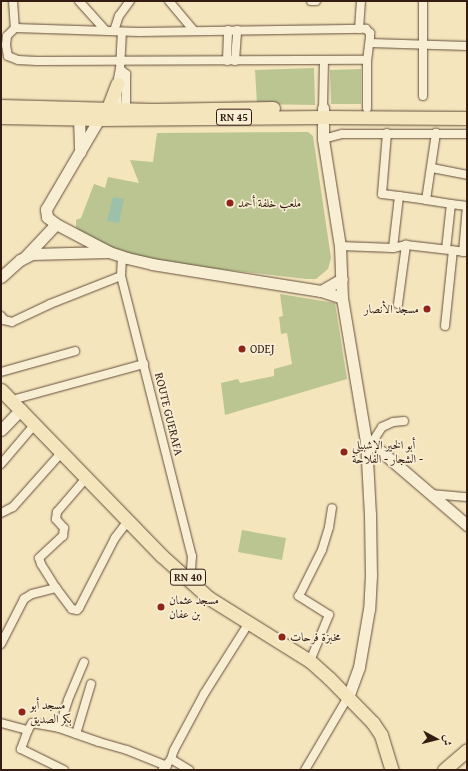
<!DOCTYPE html>
<meta charset="utf-8">
<style>
body{margin:0}
#map{position:relative;width:468px;height:771px;overflow:hidden;background:#f5e5bc;font-family:"Gentium Book Plus",Amiri,serif}
div>[style]{position:absolute}
.green>*{inset:0;background:#bac592}
.water>*{inset:0;background:#9dc0aa}
.roads{filter:drop-shadow(0 0 1px #644e3c) drop-shadow(0 0 1px #644e3c)}
.street>*{height:8px;margin:-4px;padding:0 4px;transform-origin:4px;border-radius:4px;background:#f8eed3}
.secondary>*{height:11px;margin:-5.5px;padding:0 5.5px;transform-origin:5.5px;border-radius:5.5px;background:#f8eed3}
.primary>*{height:13px;margin:-6.5px;padding:0 6.5px;transform-origin:6.5px;border-radius:6.5px;background:#f5e5bc}
.dots>*{width:11px;height:11px;translate:-50% -50%;box-sizing:border-box;border:2px solid #f8eed3;border-radius:50%}
span{translate:-50% -50%;white-space:nowrap;text-align:center;line-height:1.15;-webkit-text-stroke:3.5px #f8eed3;paint-order:stroke}
.shield-label span{padding:1px 3px;background:#f8eed3;border:1px solid;border-radius:3px;-webkit-text-stroke-width:0}
.shield-label{font-size:11px;color:#341c12;font-weight:700}
.poi-label{font-size:12px;color:#341c12}
.left{translate:0 -50%;text-align:left}
.right{translate:-100% -50%;text-align:right}
.street-label{font-size:12px;color:#341c12}
.frame{position:absolute;inset:0;border:2px solid #341c12;pointer-events:none}
.north{position:absolute;left:416px;top:719px;width:40px;height:40px;-webkit-text-stroke:3px #f8eed3;paint-order:stroke;rotate:97deg;font-size:11px;font-weight:700;line-height:16px;text-align:center;color:#341c12}
.north::after{content:'';display:block;margin:auto;width:14px;height:18px;background:#341c12;clip-path:polygon(50% 0,100% 100%,50% 72%,0 100%)}
</style>
<div id="map">
<div class="green">
<div style="clip-path:polygon(314px 68px,315px 105px,257px 104px,255px 70px)"></div>
<div style="clip-path:polygon(361px 69px,361px 104px,331px 104px,330px 70px)"></div>
<div style="clip-path:polygon(308px 132px,313px 136px,331px 258px,328px 269px,316px 279px,306px 279px,132px 259px,81px 235px,76px 227px,76px 220px,81px 218px,94px 184px,105px 188px,108px 177px,139px 183px,130px 160px,153px 162px,157px 133px)"></div>
<div style="clip-path:polygon(280px 294px,335px 303px,347px 379px,225px 415px,221px 383px,238px 379px,240px 383px,274px 376px,274px 369px,292px 364px,287px 333px,281px 334px,279px 317px,283px 316px)"></div>
<div style="clip-path:polygon(242px 530px,286px 538px,282px 560px,238px 552px)"></div>
</div>
<div class="water">
<div style="clip-path:polygon(113px 197px,124px 199px,119px 223px,107px 221px)"></div>
</div>
<div class="roads">
<div class="street">
<div style="left:13px;top:1px;width:27px;rotate:86deg"></div>
<div style="left:15px;top:28px;width:11px;rotate:135deg"></div>
<div style="left:7px;top:36px;width:9px;rotate:96deg"></div>
<div style="left:6px;top:45px;width:11px;rotate:80deg"></div>
<div style="left:8px;top:56px;width:11px;rotate:22deg"></div>
<div style="left:18px;top:60px;width:19px;rotate:3deg"></div>
<div style="left:37px;top:61px;width:330px;rotate:-0.2deg"></div>
<div style="left:79px;top:1px;width:39px;rotate:48deg"></div>
<div style="left:169px;top:1px;width:38px;rotate:50deg"></div>
<div style="left:311px;top:1px;width:5px"></div>
<div style="left:15px;top:28px;width:124px;rotate:1.8deg"></div>
<div style="left:139px;top:32px;width:227px;rotate:-0.8deg"></div>
<div style="left:366px;top:29px;width:6px;rotate:45deg"></div>
<div style="left:370px;top:33px;width:4px;rotate:90deg"></div>
<div style="left:370px;top:37px;width:23px;rotate:97deg"></div>
<div style="left:367px;top:60px;width:48px;rotate:90deg"></div>
<div style="left:359px;top:29px;width:28px;rotate:-86deg"></div>
<div style="left:114px;top:31px;width:16px;rotate:-72deg"></div>
<div style="left:119px;top:16px;width:19px;rotate:-54deg"></div>
<div style="left:370px;top:43px;width:97px;rotate:1.8deg"></div>
<div style="left:227px;top:61px;width:31px;rotate:-88deg"></div>
<div style="left:235px;top:61px;width:31px;rotate:-86deg"></div>
<div style="left:120px;top:69px;width:8px;rotate:40deg"></div>
<div style="left:126px;top:74px;width:34px;rotate:90deg"></div>
<div style="left:423px;top:96px;width:95px;rotate:-90deg"></div>
<div style="left:118px;top:108px;width:24px;rotate:-92deg"></div>
<div style="left:117px;top:84px;width:15px;rotate:-79deg"></div>
<div style="left:120px;top:69px;width:37px;rotate:-87deg"></div>
<div style="left:323px;top:108px;width:47px;rotate:-88.8deg"></div>
<div style="left:387px;top:133px;width:61px;rotate:94.7deg"></div>
<div style="left:382px;top:194px;width:17px;rotate:7deg"></div>
<div style="left:323px;top:139px;width:20px;rotate:-15deg"></div>
<div style="left:342px;top:134px;width:125px"></div>
<div style="left:432px;top:168px;width:36px;rotate:11deg"></div>
<div style="left:426px;top:200px;width:25px;rotate:9deg"></div>
<div style="left:451px;top:204px;width:45px;rotate:96.3deg"></div>
<div style="left:451px;top:204px;width:16px;rotate:7deg"></div>
<div style="left:340px;top:246px;width:53px;rotate:2.2deg"></div>
<div style="left:393px;top:248px;width:13px;rotate:-13deg"></div>
<div style="left:406px;top:245px;width:61px;rotate:6.5deg"></div>
<div style="left:393px;top:248px;width:52px;rotate:-83.4deg"></div>
<div style="left:399px;top:196px;width:27px;rotate:8deg"></div>
<div style="left:426px;top:200px;width:68px;rotate:-81.5deg"></div>
<div style="left:463px;top:252px;width:46px;rotate:-85deg"></div>
<div style="left:122px;top:257px;width:19px;rotate:93deg"></div>
<div style="left:121px;top:276px;width:289px;rotate:75.8deg"></div>
<div style="left:192px;top:556px;width:14px;rotate:94deg"></div>
<div style="left:191px;top:570px;width:9px;rotate:111deg"></div>
<div style="left:398px;top:304px;width:60px;rotate:-82.3deg"></div>
<div style="left:1px;top:316px;width:5px;rotate:53deg"></div>
<div style="left:4px;top:320px;width:8px;rotate:14deg"></div>
<div style="left:12px;top:322px;width:42px;rotate:-25.3deg"></div>
<div style="left:50px;top:304px;width:76px;rotate:-21.5deg"></div>
<div style="left:445px;top:326px;width:76px;rotate:-84deg"></div>
<div style="left:1px;top:372px;width:77px;rotate:-15.8deg"></div>
<div style="left:12px;top:400px;width:137px;rotate:-15.3deg"></div>
<div style="left:371px;top:444px;width:20px;rotate:-57deg"></div>
<div style="left:382px;top:427px;width:12px;rotate:-24deg"></div>
<div style="left:393px;top:422px;width:11px;rotate:-5deg"></div>
<div style="left:1px;top:464px;width:52px;rotate:-49.6deg"></div>
<div style="left:431px;top:494px;width:36px;rotate:5deg"></div>
<div style="left:1px;top:513px;width:13px;rotate:-27deg"></div>
<div style="left:13px;top:507px;width:74px;rotate:-48.3deg"></div>
<div style="left:56px;top:588px;width:28px;rotate:-122deg"></div>
<div style="left:41px;top:564px;width:6px;rotate:-108deg"></div>
<div style="left:39px;top:558px;width:33px;rotate:-43deg"></div>
<div style="left:63px;top:536px;width:8px;rotate:-83deg"></div>
<div style="left:64px;top:528px;width:12px;rotate:-132deg"></div>
<div style="left:56px;top:519px;width:7px;rotate:-82deg"></div>
<div style="left:57px;top:512px;width:46px;rotate:-49.4deg"></div>
<div style="left:1px;top:644px;width:51px;rotate:-62.9deg"></div>
<div style="left:24px;top:599px;width:9px;rotate:-32deg"></div>
<div style="left:32px;top:594px;width:25px;rotate:-14deg"></div>
<div style="left:56px;top:588px;width:26px;rotate:53deg"></div>
<div style="left:72px;top:609px;width:5px;rotate:11deg"></div>
<div style="left:77px;top:610px;width:3px;rotate:-45deg"></div>
<div style="left:79px;top:608px;width:79px;rotate:-62.8deg"></div>
<div style="left:115px;top:538px;width:21px;rotate:-53deg"></div>
<div style="left:310px;top:661px;width:50px;rotate:-67.6deg"></div>
<div style="left:329px;top:615px;width:36px;rotate:-148deg"></div>
<div style="left:299px;top:596px;width:51px;rotate:-63.4deg"></div>
<div style="left:322px;top:550px;width:24px;rotate:-73deg"></div>
<div style="left:329px;top:527px;width:19px;rotate:-81deg"></div>
<div style="left:1px;top:723px;width:28px;rotate:15deg"></div>
<div style="left:59px;top:728px;width:29px;rotate:-72deg"></div>
<div style="left:68px;top:700px;width:41px;rotate:-67.2deg"></div>
<div style="left:76px;top:734px;width:52px;rotate:-73.3deg"></div>
<div style="left:171px;top:759px;width:21px;rotate:31deg"></div>
<div style="left:163px;top:769px;width:13px;rotate:-51deg"></div>
<div style="left:171px;top:759px;width:9px;rotate:-72deg"></div>
<div style="left:174px;top:750px;width:64px;rotate:-61.8deg"></div>
<div style="left:204px;top:694px;width:83px;rotate:-57.8deg"></div>
<div style="left:64px;top:770px;width:48px;rotate:-154deg"></div>
<div style="left:21px;top:749px;width:20px;rotate:-70deg"></div>
<div style="left:28px;top:730px;width:8px;rotate:-60deg"></div>
<div style="left:32px;top:723px;width:27px;rotate:10deg"></div>
<div style="left:59px;top:728px;width:42px;rotate:19.3deg"></div>
<div style="left:99px;top:742px;width:29px;rotate:16deg"></div>
<div style="left:127px;top:750px;width:43px;rotate:21.8deg"></div>
<div style="left:305px;top:770px;width:85px;rotate:-59.5deg"></div>
</div>
<div class="secondary">
<div style="left:323px;top:108px;width:31px;rotate:90deg"></div>
<div style="left:323px;top:139px;width:108px;rotate:81deg"></div>
<div style="left:340px;top:246px;width:52px;rotate:87.8deg"></div>
<div style="left:342px;top:298px;width:145px;rotate:80.5deg"></div>
<div style="left:366px;top:441px;width:73px;rotate:86.9deg"></div>
<div style="left:370px;top:514px;width:61px;rotate:89.1deg"></div>
<div style="left:371px;top:575px;width:34px;rotate:93deg"></div>
<div style="left:369px;top:609px;width:59px;rotate:99.8deg"></div>
<div style="left:359px;top:667px;width:32px;rotate:110deg"></div>
<div style="left:103px;top:112px;width:113px;rotate:120.4deg"></div>
<div style="left:46px;top:209px;width:8px;rotate:83deg"></div>
<div style="left:47px;top:217px;width:11px;rotate:38deg"></div>
<div style="left:56px;top:224px;width:60px;rotate:27.8deg"></div>
<div style="left:109px;top:252px;width:19px;rotate:18deg"></div>
<div style="left:127px;top:258px;width:26px;rotate:13deg"></div>
<div style="left:152px;top:264px;width:171px;rotate:9.1deg"></div>
<div style="left:321px;top:291px;width:22px;rotate:18deg"></div>
<div style="left:79px;top:118px;width:34px;rotate:88deg"></div>
<div style="left:25px;top:257px;width:45px;rotate:-46.8deg"></div>
<div style="left:1px;top:277px;width:25px;rotate:-42deg"></div>
<div style="left:20px;top:260px;width:13px;rotate:-27deg"></div>
<div style="left:32px;top:254px;width:76px;rotate:-1.5deg"></div>
<div style="left:321px;top:291px;width:24px;rotate:-30deg"></div>
<div style="left:1px;top:430px;width:29px;rotate:-46deg"></div>
<div style="left:366px;top:441px;width:21px;rotate:35deg"></div>
<div style="left:383px;top:453px;width:111px;rotate:40.6deg"></div>
</div>
<div class="primary">
<div style="left:1px;top:106px;width:152px;rotate:1.5deg"></div>
<div style="left:153px;top:110px;width:120px;rotate:-1deg"></div>
<div style="left:108px;top:108px;width:26px;rotate:-69deg"></div>
<div style="left:1px;top:117px;width:99px;rotate:1.2deg"></div>
<div style="left:100px;top:119px;width:223px;rotate:-0.5deg"></div>
<div style="left:323px;top:117px;width:144px;rotate:0.4deg"></div>
<div style="left:1px;top:390px;width:231px;rotate:45.9deg"></div>
<div style="left:162px;top:556px;width:63px;rotate:41.8deg"></div>
<div style="left:209px;top:598px;width:119px;rotate:32deg"></div>
<div style="left:310px;top:661px;width:25px;rotate:42deg"></div>
<div style="left:329px;top:678px;width:63px;rotate:45.6deg"></div>
<div style="left:373px;top:723px;width:14px;rotate:56deg"></div>
<div style="left:381px;top:735px;width:37px;rotate:73deg"></div>
<div style="left:444px;top:770px;width:30px;rotate:-41deg"></div>
</div>
</div>
<div class="dots">
<div style="left:230px;top:203px;background:#8f2418"></div>
<div style="left:427px;top:309px;background:#8f2418"></div>
<div style="left:242px;top:349px;background:#8f2418"></div>
<div style="left:344px;top:452px;background:#8f2418"></div>
<div style="left:161px;top:607px;background:#8f2418"></div>
<div style="left:282px;top:637px;background:#8f2418"></div>
<div style="left:22px;top:712px;background:#8f2418"></div>
</div>
<div class="shield-label">
<span style="left:234px;top:117px">RN 45</span>
<span style="left:188px;top:577px">RN 40</span>
</div>
<div class="poi-label">
<span class="left" style="left:238px;top:203px">ملعب خلفة أحمد</span>
<span class="right" style="left:419px;top:309px">مسجد الأنصار</span>
<span class="left" style="left:250px;top:349px">ODEJ</span>
<span class="left" style="left:352px;top:452px">أبو الخير الإشبيلي<br>الشجار - الفلاحة -</span>
<span class="left" style="left:169px;top:607px">مسجد عثمان<br>بن عفان</span>
<span class="left" style="left:290px;top:637px">مخبزة فرحات</span>
<span class="left" style="left:30px;top:712px">مسجد أبو<br>بكر الصديق</span>
</div>
<div class="street-label">
<span style="left:169px;top:414px;rotate:76deg">ROUTE GUERAFA</span>
</div>
<div class="frame"></div>
<div class="north">ش</div>
</div>
